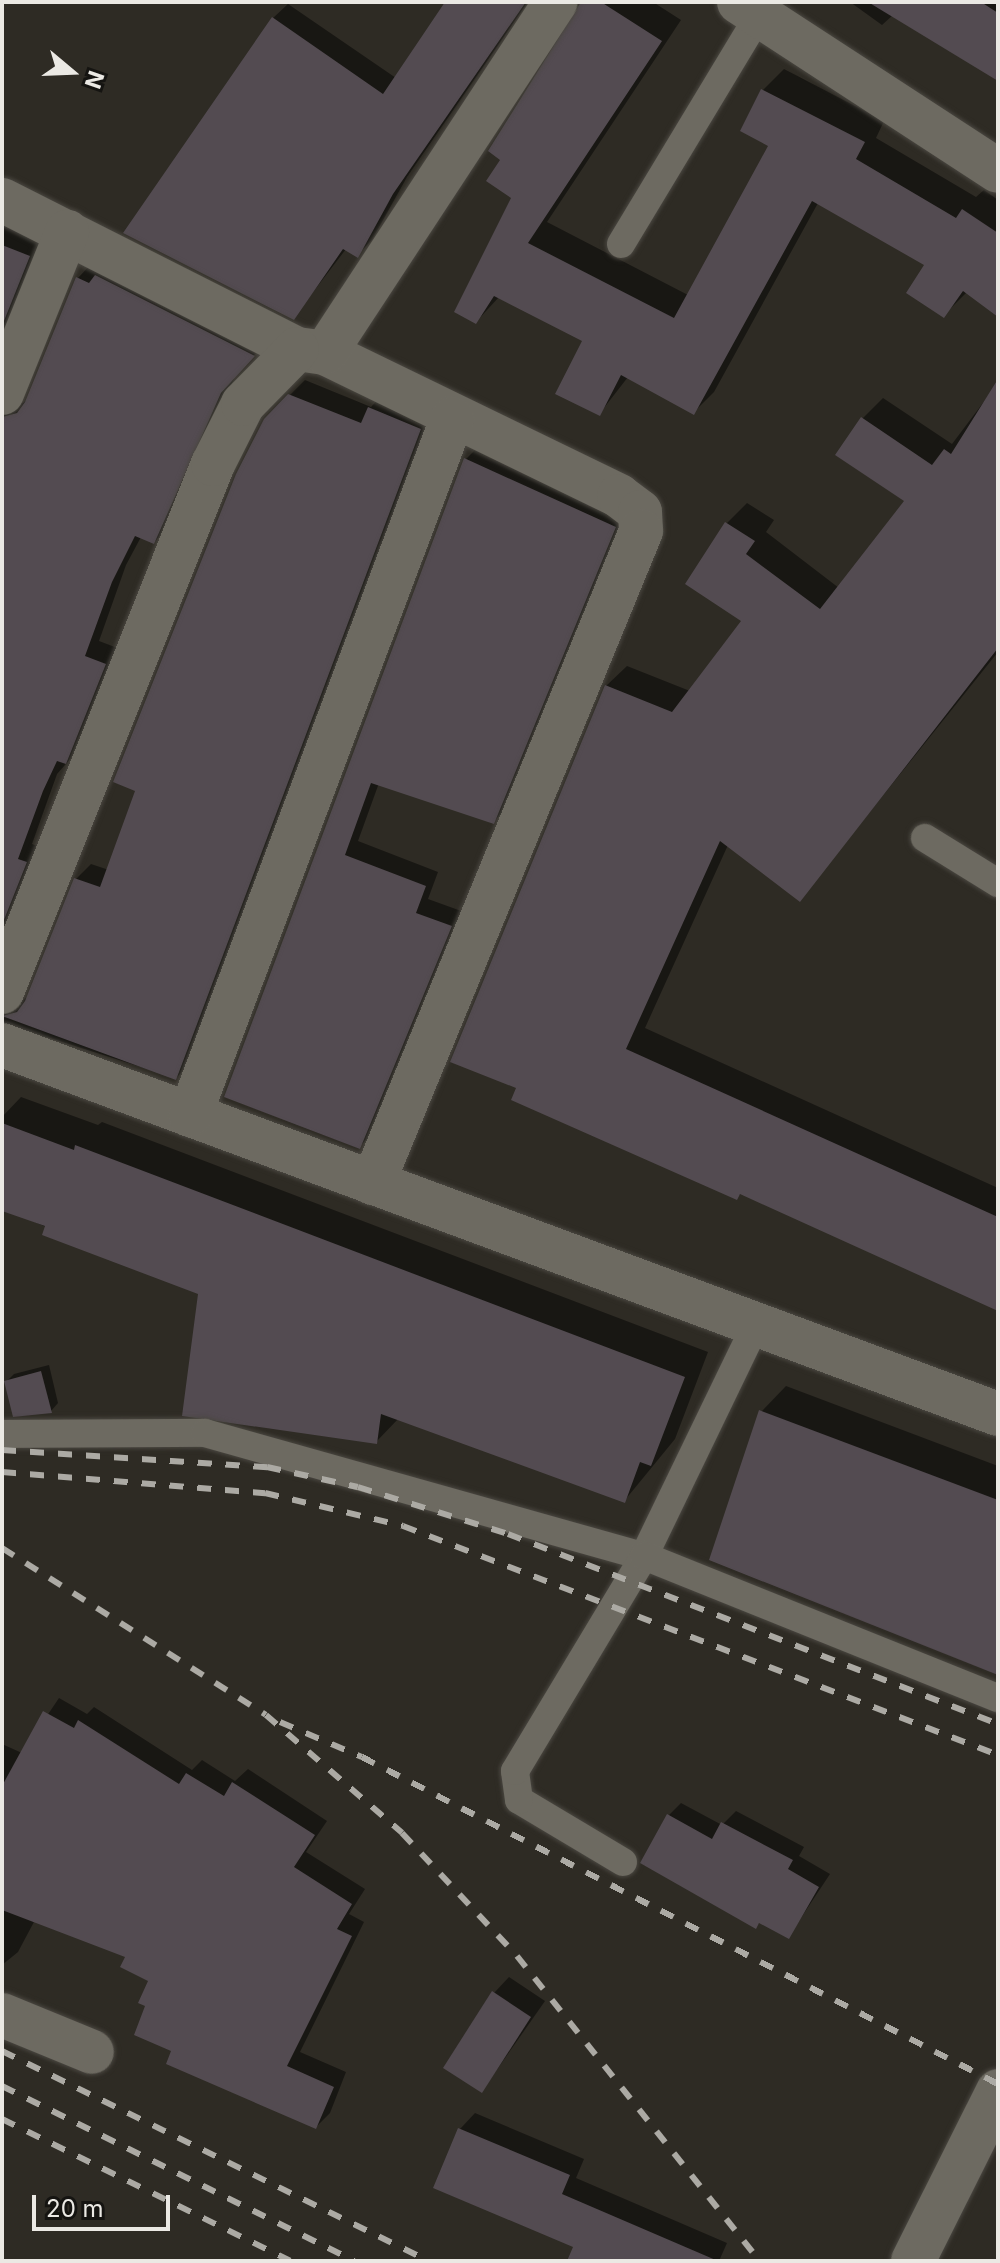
<!DOCTYPE html>
<style>
body{margin:0}
#map{position:relative;width:1000px;height:2263px;overflow:hidden;background:#2e2b24;font-family:Inter,sans-serif}
div>[style]{position:absolute}
.shadow>*{inset:0;background:#0007}
.building>*{inset:0;background:#534b51}
.roads{filter:drop-shadow(0 0 2px #4a4741) drop-shadow(0 0 2px #4a4741)}
.service>*{height:28px;margin:-14px;padding:0 14px;transform-origin:14px;border-radius:14px;background:#6d6a61}
.minor>*{height:44px;margin:-22px;padding:0 22px;transform-origin:22px;border-radius:22px;background:#6d6a61}
.rail>*{height:6px;margin-top:-3px;transform-origin:0;background:repeating-linear-gradient(90deg,#acaaa4 0 14px,transparent 0 28px)}
span{translate:-50% -50%;white-space:nowrap;text-align:center;line-height:1.15;-webkit-text-stroke:6px #151411;paint-order:stroke}
.frame{position:absolute;inset:0;border:4px solid #ebe9e4;pointer-events:none}
.north{position:absolute;left:32px;top:32px;width:80px;height:80px;-webkit-text-stroke:6px #151411;paint-order:stroke;rotate:109deg;font-size:22px;font-weight:700;line-height:32px;text-align:center;color:#ebe9e4}
.north::after{content:'';display:block;margin:auto;width:28px;height:36px;background:#ebe9e4;clip-path:polygon(50% 0,100% 100%,50% 72%,0 100%)}
.scale{position:absolute;left:32px;top:2195px;width:138px;height:36px;box-sizing:border-box;border:4px solid #ebe9e4;border-top:0;padding-left:10px;font-size:24px;line-height:28px;white-space:nowrap;color:#ebe9e4;-webkit-text-stroke:6px #151411;paint-order:stroke}
</style>
<div id="map">
<div class="shadow">
<div style="clip-path:polygon(449px 2px,528px 2px,407px 177px,372px 240px,357px 255px,346px 249px,294px 317px,273px 18px,288px 4px,396px 78px)"></div>
<div style="clip-path:polygon(583px 2px,653px 2px,681px 20px,547px 222px,688px 295px,771px 145px,743px 131px,763px 90px,784px 69px,884px 121px,876px 138px,976px 197px,984px 190px,998px 200px,998px 314px,967px 292px,944px 315px,927px 264px,818px 203px,714px 392px,693px 413px,628px 377px,600px 413px,584px 340px,499px 297px,476px 322px,514px 197px,503px 160px)"></div>
<div style="clip-path:polygon(850px 2px,998px 2px,998px 79px,893px 15px,882px 25px)"></div>
<div style="clip-path:polygon(2px 224px,44px 241px,2px 345px)"></div>
<div style="clip-path:polygon(92px 263px,268px 340px,235px 376px,169px 527px,154px 542px,141px 537px,126px 565px,99px 641px,120px 649px,81px 747px,57px 774px,32px 844px,40px 847px,2px 944px,2px 397px,23px 403px,29px 399px,78px 278px)"></div>
<div style="clip-path:polygon(305px 380px,371px 407px,384px 393px,435px 414px,191px 1063px,176px 1078px,2px 1023px,2px 994px,7px 1001px,29px 998px,76px 879px,91px 864px,109px 870px,265px 420px)"></div>
<div style="clip-path:polygon(998px 383px,998px 652px,800px 899px,728px 845px,645px 1028px,998px 1188px,998px 1309px,741px 1193px,736px 1198px,519px 1087px,606px 686px,627px 666px,690px 691px,744px 620px,727px 523px,747px 503px,774px 520px,766px 532px,839px 588px,907px 500px,862px 419px,883px 398px,952px 444px)"></div>
<div style="clip-path:polygon(480px 445px,628px 513px,507px 808px,493px 822px,379px 783px,358px 841px,438px 872px,428px 899px,464px 912px,373px 1133px,359px 1147px,226px 1096px,466px 459px)"></div>
<div style="clip-path:polygon(21px 1097px,98px 1125px,102px 1122px,708px 1352px,675px 1439px,625px 1500px,399px 1418px,376px 1442px,200px 1293px,2px 1208px,2px 1117px)"></div>
<div style="clip-path:polygon(49px 1365px,58px 1403px,51px 1411px,6px 1382px,14px 1374px)"></div>
<div style="clip-path:polygon(786px 1386px,998px 1466px,998px 1673px,761px 1412px)"></div>
<div style="clip-path:polygon(59px 1698px,87px 1714px,94px 1707px,192px 1770px,202px 1760px,235px 1781px,248px 1769px,327px 1821px,306px 1852px,365px 1889px,349px 1914px,364px 1922px,300px 2052px,346px 2072px,330px 2113px,316px 2127px,174px 2050px,148px 2005px,151px 1980px,128px 1956px,35px 1920px,18px 1952px,2px 1965px,2px 1744px,22px 1753px)"></div>
<div style="clip-path:polygon(681px 1803px,722px 1825px,736px 1811px,804px 1847px,799px 1856px,830px 1874px,789px 1936px,761px 1921px,756px 1926px,669px 1815px)"></div>
<div style="clip-path:polygon(509px 1977px,545px 2001px,482px 2091px,494px 1993px)"></div>
<div style="clip-path:polygon(475px 2113px,584px 2159px,576px 2178px,727px 2243px,719px 2261px,581px 2261px,576px 2246px,460px 2129px)"></div>
</div>
<div class="building">
<div style="clip-path:polygon(445px 2px,526px 2px,393px 194px,358px 258px,343px 249px,294px 320px,123px 233px,272px 17px,383px 94px)"></div>
<div style="clip-path:polygon(581px 2px,601px 2px,662px 41px,528px 243px,674px 318px,768px 146px,740px 131px,761px 89px,865px 142px,856px 159px,956px 218px,962px 209px,998px 233px,998px 317px,963px 291px,944px 318px,906px 293px,924px 265px,812px 201px,694px 415px,621px 375px,600px 416px,555px 394px,582px 341px,494px 296px,476px 324px,454px 312px,511px 198px,486px 181px,500px 160px,488px 151px)"></div>
<div style="clip-path:polygon(868px 2px,981px 2px,998px 13px,998px 81px)"></div>
<div style="clip-path:polygon(2px 245px,30px 256px,2px 326px)"></div>
<div style="clip-path:polygon(95px 275px,255px 356px,221px 393px,154px 544px,135px 536px,112px 582px,85px 656px,106px 664px,66px 764px,57px 761px,43px 791px,18px 859px,27px 862px,2px 925px,2px 417px,17px 413px,25px 402px,76px 277px,89px 283px)"></div>
<div style="clip-path:polygon(998px 379px,998px 648px,800px 902px,720px 841px,626px 1049px,998px 1217px,998px 1311px,740px 1194px,737px 1200px,511px 1100px,516px 1088px,450px 1062px,605px 685px,672px 712px,741px 621px,685px 584px,725px 522px,755px 541px,746px 554px,820px 609px,904px 501px,835px 455px,861px 417px,932px 465px,944px 449px,951px 454px)"></div>
<div style="clip-path:polygon(288px 394px,361px 423px,368px 407px,421px 429px,176px 1080px,2px 1016px,17px 1012px,25px 1001px,74px 878px,100px 887px,135px 791px,113px 782px,236px 474px,264px 419px)"></div>
<div style="clip-path:polygon(464px 458px,616px 527px,494px 824px,371px 783px,345px 855px,426px 886px,416px 913px,452px 926px,360px 1149px,224px 1097px)"></div>
<div style="clip-path:polygon(2px 1123px,74px 1150px,75px 1145px,685px 1377px,651px 1466px,640px 1462px,625px 1503px,381px 1414px,377px 1444px,182px 1416px,198px 1294px,42px 1235px,45px 1226px,2px 1211px)"></div>
<div style="clip-path:polygon(41px 1371px,52px 1413px,13px 1417px,4px 1381px)"></div>
<div style="clip-path:polygon(759px 1410px,998px 1500px,998px 1675px,709px 1560px)"></div>
<div style="clip-path:polygon(43px 1711px,74px 1728px,78px 1720px,179px 1784px,186px 1773px,224px 1796px,232px 1782px,315px 1835px,294px 1867px,352px 1904px,337px 1929px,352px 1936px,287px 2066px,334px 2087px,316px 2129px,166px 2064px,171px 2051px,134px 2035px,145px 2006px,138px 2003px,148px 1981px,120px 1967px,125px 1957px,2px 1910px,2px 1786px)"></div>
<div style="clip-path:polygon(667px 1814px,712px 1839px,721px 1822px,793px 1860px,788px 1869px,819px 1887px,789px 1939px,759px 1923px,756px 1929px,640px 1863px)"></div>
<div style="clip-path:polygon(492px 1991px,531px 2017px,482px 2093px,443px 2068px)"></div>
<div style="clip-path:polygon(458px 2128px,570px 2175px,562px 2194px,718px 2261px,567px 2261px,573px 2247px,433px 2188px)"></div>
</div>
<div class="roads">
<div class="service">
<div style="left:621px;top:244px;width:267px;rotate:-58.9deg"></div>
<div style="left:925px;top:838px;width:86px;rotate:31.7deg"></div>
<div style="left:2px;top:1434px;width:203px;rotate:-0.3deg"></div>
<div style="left:205px;top:1433px;width:456px;rotate:15.7deg"></div>
<div style="left:644px;top:1556px;width:258px;rotate:-64.2deg"></div>
<div style="left:623px;top:1862px;width:121px;rotate:-149.2deg"></div>
<div style="left:519px;top:1800px;width:29px;rotate:-98deg"></div>
<div style="left:515px;top:1771px;width:251px;rotate:-59deg"></div>
<div style="left:644px;top:1556px;width:381px;rotate:21.9deg"></div>
</div>
<div class="minor">
<div style="left:739px;top:2px;width:309px;rotate:33.1deg"></div>
<div style="left:2px;top:200px;width:330px;rotate:26.8deg"></div>
<div style="left:297px;top:349px;width:28px;rotate:8deg"></div>
<div style="left:325px;top:353px;width:327px;rotate:25.9deg"></div>
<div style="left:619px;top:496px;width:26px;rotate:37deg"></div>
<div style="left:640px;top:512px;width:19px;rotate:87deg"></div>
<div style="left:641px;top:531px;width:705px;rotate:112.34deg"></div>
<div style="left:325px;top:353px;width:420px;rotate:-56.7deg"></div>
<div style="left:2px;top:393px;width:174px;rotate:-68deg"></div>
<div style="left:2px;top:992px;width:569px;rotate:-68.22deg"></div>
<div style="left:213px;top:464px;width:67px;rotate:-63.4deg"></div>
<div style="left:243px;top:404px;width:77px;rotate:-45.5deg"></div>
<div style="left:2px;top:1045px;width:1062px;rotate:20.33deg"></div>
<div style="left:190px;top:1115px;width:744px;rotate:-69.37deg"></div>
<div style="left:2px;top:2015px;width:97px;rotate:22.3deg"></div>
<div style="left:913px;top:2261px;width:190px;rotate:-63.4deg"></div>
</div>
</div>
<div class="rail">
<div style="left:2px;top:1450px;width:266px;rotate:3.7deg"></div>
<div style="left:267px;top:1467px;width:93px;rotate:12.4deg"></div>
<div style="left:358px;top:1487px;width:157px;rotate:17.4deg"></div>
<div style="left:508px;top:1534px;width:526px;rotate:21.19deg"></div>
<div style="left:2px;top:1472px;width:264px;rotate:4.6deg"></div>
<div style="left:265px;top:1493px;width:142px;rotate:13.4deg"></div>
<div style="left:403px;top:1526px;width:638px;rotate:21.05deg"></div>
<div style="left:2px;top:1548px;width:312px;rotate:32.3deg"></div>
<div style="left:266px;top:1715px;width:180px;rotate:40.9deg"></div>
<div style="left:402px;top:1833px;width:168px;rotate:46.9deg"></div>
<div style="left:517px;top:1956px;width:390px;rotate:51.5deg"></div>
<div style="left:280px;top:1722px;width:89px;rotate:23.1deg"></div>
<div style="left:362px;top:1757px;width:715px;rotate:27.21deg"></div>
<div style="left:2px;top:2051px;width:475px;rotate:26.2deg"></div>
<div style="left:2px;top:2086px;width:393px;rotate:26.4deg"></div>
<div style="left:2px;top:2119px;width:321px;rotate:26.2deg"></div>
</div>
<div class="frame"></div>
<div class="north">N</div>
<div class="scale">20 m</div>
</div>
